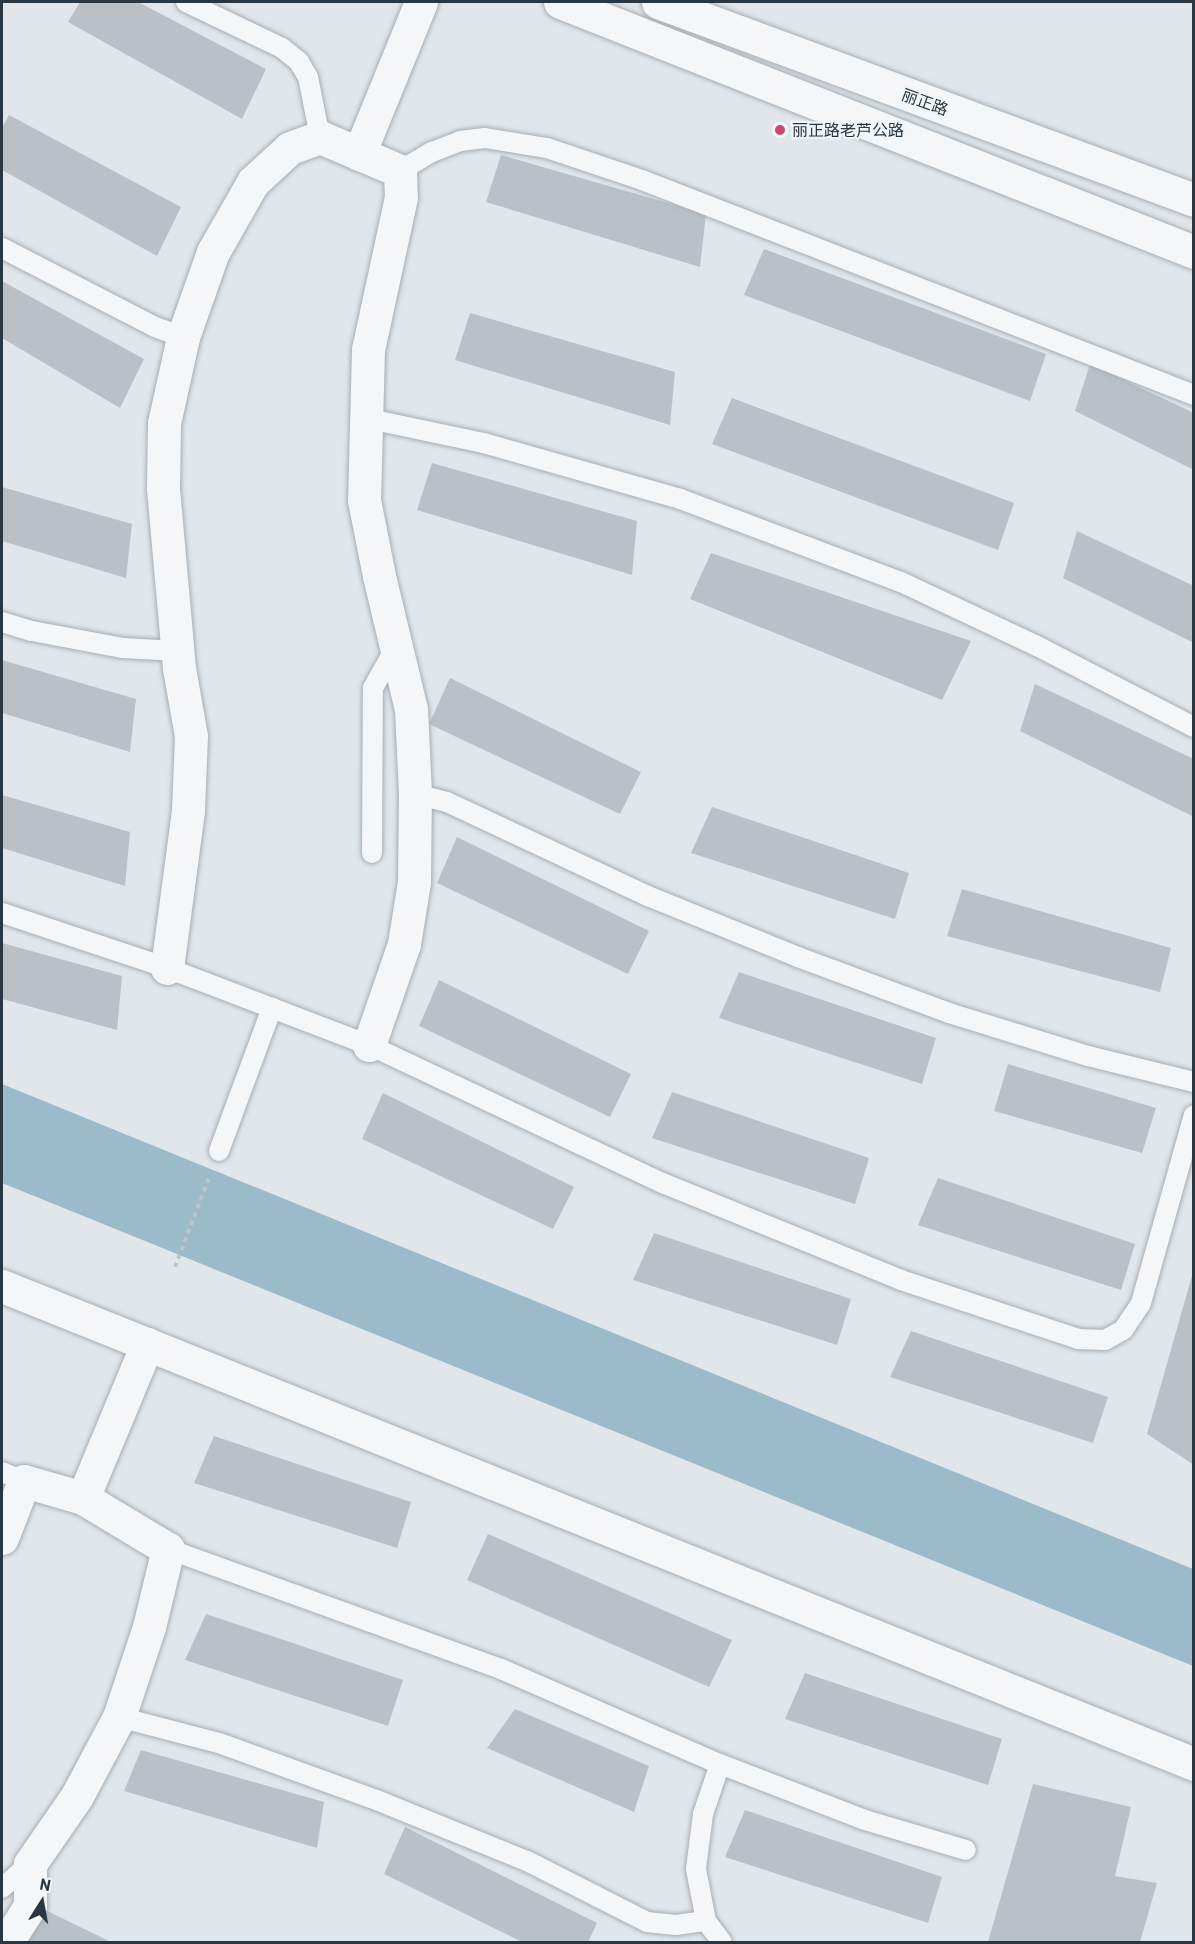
<!DOCTYPE html>
<meta charset="utf-8">
<style>
body{margin:0}
#map{position:relative;width:1195px;height:1944px;overflow:hidden;background:#e1e6ea;font-family:Barlow,"Noto Sans SC",sans-serif}
div>[style]{position:absolute}
.water>*{inset:0;background:#9cbbca}
.building>*{inset:0;background:#b9c1c7}
.path>*{height:4px;margin-top:-2px;transform-origin:0;background:repeating-linear-gradient(90deg,#bfc4c9 0 4.5px,transparent 0 9px)}
.roads{filter:drop-shadow(0 0 2px #a6aeb4) drop-shadow(0 0 2px #a6aeb4)}
.service>*{height:20px;margin:-10px;padding:0 10px;transform-origin:10px;border-radius:10px;background:#f4f6f8}
.minor>*{height:33px;margin:-16.5px;padding:0 16.5px;transform-origin:16.5px;border-radius:16.5px;background:#f4f6f8}
.tertiary>*{height:33px;margin:-16.5px;padding:0 16.5px;transform-origin:16.5px;border-radius:16.5px;background:#f4f6f8}
.dots>*{width:16px;height:16px;translate:-50% -50%;box-sizing:border-box;border:3px solid #f1f5f7;border-radius:50%}
span{translate:-50% -50%;white-space:nowrap;text-align:center;line-height:1.15;-webkit-text-stroke:4.5px #f1f5f7;paint-order:stroke}
.street-label{font-size:16px;color:#293742}
.poi-label{font-size:16px;color:#293742}
.left{translate:0 -50%;text-align:left}
.frame{position:absolute;inset:0;border:3px solid #293742;pointer-events:none}
.north{position:absolute;left:12px;top:1872px;width:60px;height:60px;-webkit-text-stroke:4px #f1f5f7;paint-order:stroke;rotate:11deg;font-size:16px;font-weight:700;line-height:24px;text-align:center;color:#293742}
.north::after{content:'';display:block;margin:auto;width:21px;height:27px;background:#293742;clip-path:polygon(50% 0,100% 100%,50% 72%,0 100%)}
</style>
<div id="map">
<div class="water">
<div style="clip-path:polygon(2px 1084px,1193px 1569px,1193px 1666px,2px 1183px)"></div>
</div>
<div class="building">
<div style="clip-path:polygon(80px 2px,138px 2px,266px 69px,242px 119px,68px 22px)"></div>
<div style="clip-path:polygon(9px 115px,181px 207px,157px 256px,2px 170px,2px 128px)"></div>
<div style="clip-path:polygon(501px 155px,706px 214px,700px 267px,486px 202px)"></div>
<div style="clip-path:polygon(764px 249px,1046px 354px,1030px 401px,744px 295px)"></div>
<div style="clip-path:polygon(2px 281px,144px 359px,120px 408px,2px 338px)"></div>
<div style="clip-path:polygon(470px 313px,675px 372px,670px 425px,455px 360px)"></div>
<div style="clip-path:polygon(1090px 364px,1194px 413px,1194px 470px,1075px 411px)"></div>
<div style="clip-path:polygon(732px 398px,1014px 503px,998px 550px,712px 444px)"></div>
<div style="clip-path:polygon(432px 463px,637px 521px,632px 575px,417px 510px)"></div>
<div style="clip-path:polygon(2px 487px,132px 524px,126px 578px,2px 541px)"></div>
<div style="clip-path:polygon(1077px 531px,1194px 586px,1194px 643px,1063px 578px)"></div>
<div style="clip-path:polygon(711px 553px,971px 641px,942px 700px,690px 599px)"></div>
<div style="clip-path:polygon(2px 660px,136px 699px,130px 752px,2px 713px)"></div>
<div style="clip-path:polygon(450px 678px,641px 772px,620px 814px,429px 724px)"></div>
<div style="clip-path:polygon(1035px 684px,1194px 759px,1194px 817px,1020px 731px)"></div>
<div style="clip-path:polygon(2px 795px,130px 832px,125px 886px,2px 848px)"></div>
<div style="clip-path:polygon(712px 807px,909px 873px,895px 919px,691px 853px)"></div>
<div style="clip-path:polygon(457px 837px,649px 931px,628px 974px,437px 883px)"></div>
<div style="clip-path:polygon(962px 889px,1171px 948px,1160px 992px,947px 936px)"></div>
<div style="clip-path:polygon(2px 943px,122px 976px,117px 1030px,2px 999px)"></div>
<div style="clip-path:polygon(739px 972px,936px 1038px,922px 1084px,719px 1018px)"></div>
<div style="clip-path:polygon(439px 980px,631px 1074px,610px 1117px,419px 1026px)"></div>
<div style="clip-path:polygon(1008px 1064px,1156px 1108px,1142px 1153px,994px 1111px)"></div>
<div style="clip-path:polygon(672px 1092px,869px 1158px,855px 1204px,652px 1138px)"></div>
<div style="clip-path:polygon(383px 1093px,574px 1187px,553px 1229px,362px 1139px)"></div>
<div style="clip-path:polygon(938px 1178px,1135px 1244px,1121px 1290px,918px 1225px)"></div>
<div style="clip-path:polygon(654px 1233px,851px 1299px,837px 1345px,633px 1280px)"></div>
<div style="clip-path:polygon(1193px 1272px,1194px 1272px,1194px 1465px,1147px 1434px)"></div>
<div style="clip-path:polygon(911px 1331px,1108px 1397px,1093px 1443px,890px 1377px)"></div>
<div style="clip-path:polygon(214px 1436px,411px 1502px,397px 1548px,194px 1483px)"></div>
<div style="clip-path:polygon(488px 1534px,732px 1640px,709px 1687px,467px 1580px)"></div>
<div style="clip-path:polygon(206px 1614px,403px 1680px,388px 1726px,185px 1660px)"></div>
<div style="clip-path:polygon(805px 1673px,1002px 1739px,988px 1785px,785px 1719px)"></div>
<div style="clip-path:polygon(515px 1709px,649px 1766px,634px 1812px,487px 1748px)"></div>
<div style="clip-path:polygon(141px 1750px,324px 1802px,317px 1848px,124px 1791px)"></div>
<div style="clip-path:polygon(1033px 1784px,1131px 1807px,1115px 1876px,1157px 1883px,1140px 1942px,988px 1942px)"></div>
<div style="clip-path:polygon(745px 1810px,942px 1877px,928px 1923px,725px 1857px)"></div>
<div style="clip-path:polygon(405px 1827px,597px 1923px,588px 1942px,522px 1942px,384px 1874px)"></div>
<div style="clip-path:polygon(39px 1907px,111px 1942px,24px 1942px)"></div>
</div>
<div class="path">
<div style="left:175px;top:1267px;width:98px;rotate:-69.2deg"></div>
</div>
<div class="roads">
<div class="service">
<div style="left:186px;top:2px;width:106px;rotate:25.6deg"></div>
<div style="left:282px;top:48px;width:22px;rotate:39deg"></div>
<div style="left:299px;top:62px;width:17px;rotate:59deg"></div>
<div style="left:308px;top:77px;width:61px;rotate:78.7deg"></div>
<div style="left:400px;top:171px;width:37px;rotate:-31deg"></div>
<div style="left:432px;top:152px;width:30px;rotate:-21deg"></div>
<div style="left:460px;top:141px;width:25px;rotate:-7deg"></div>
<div style="left:485px;top:138px;width:63px;rotate:9.2deg"></div>
<div style="left:547px;top:148px;width:100px;rotate:18.6deg"></div>
<div style="left:642px;top:180px;width:592px;rotate:21.28deg"></div>
<div style="left:2px;top:248px;width:172px;rotate:27.3deg"></div>
<div style="left:155px;top:327px;width:30px;rotate:20deg"></div>
<div style="left:365px;top:418px;width:122px;rotate:11.9deg"></div>
<div style="left:484px;top:443px;width:204px;rotate:15.9deg"></div>
<div style="left:680px;top:499px;width:236px;rotate:20.6deg"></div>
<div style="left:901px;top:582px;width:150px;rotate:25.2deg"></div>
<div style="left:1037px;top:646px;width:177px;rotate:27.3deg"></div>
<div style="left:2px;top:622px;width:31px;rotate:17deg"></div>
<div style="left:32px;top:631px;width:93px;rotate:10.6deg"></div>
<div style="left:123px;top:648px;width:55px;rotate:3.1deg"></div>
<div style="left:415px;top:794px;width:33px;rotate:14deg"></div>
<div style="left:447px;top:802px;width:222px;rotate:25.1deg"></div>
<div style="left:648px;top:896px;width:162px;rotate:22.1deg"></div>
<div style="left:798px;top:957px;width:161px;rotate:20.3deg"></div>
<div style="left:949px;top:1013px;width:145px;rotate:17.2deg"></div>
<div style="left:1088px;top:1056px;width:109px;rotate:13.8deg"></div>
<div style="left:372px;top:853px;width:165px;rotate:-89.7deg"></div>
<div style="left:373px;top:688px;width:47px;rotate:-60.7deg"></div>
<div style="left:2px;top:913px;width:174px;rotate:18.4deg"></div>
<div style="left:167px;top:968px;width:216px;rotate:20.9deg"></div>
<div style="left:369px;top:1045px;width:327px;rotate:25.2deg"></div>
<div style="left:665px;top:1184px;width:255px;rotate:22.1deg"></div>
<div style="left:901px;top:1280px;width:187px;rotate:18.4deg"></div>
<div style="left:1078px;top:1339px;width:27px;rotate:2deg"></div>
<div style="left:1105px;top:1340px;width:21px;rotate:-29deg"></div>
<div style="left:1123px;top:1330px;width:32px;rotate:-56deg"></div>
<div style="left:1141px;top:1303px;width:195px;rotate:-74.3deg"></div>
<div style="left:219px;top:1151px;width:153px;rotate:-69.7deg"></div>
<div style="left:2px;top:1472px;width:24px;rotate:22deg"></div>
<div style="left:168px;top:1549px;width:354px;rotate:19.8deg"></div>
<div style="left:501px;top:1669px;width:239px;rotate:23.5deg"></div>
<div style="left:720px;top:1764px;width:53px;rotate:108.8deg"></div>
<div style="left:703px;top:1814px;width:55px;rotate:97.3deg"></div>
<div style="left:696px;top:1869px;width:53px;rotate:79.1deg"></div>
<div style="left:706px;top:1921px;width:26px;rotate:53deg"></div>
<div style="left:119px;top:1717px;width:103px;rotate:14.6deg"></div>
<div style="left:219px;top:1743px;width:170px;rotate:19.9deg"></div>
<div style="left:379px;top:1801px;width:160px;rotate:22.1deg"></div>
<div style="left:527px;top:1861px;width:135px;rotate:26.9deg"></div>
<div style="left:647px;top:1922px;width:29px;rotate:6deg"></div>
<div style="left:676px;top:1925px;width:30px;rotate:-8deg"></div>
<div style="left:720px;top:1764px;width:155px;rotate:21.1deg"></div>
<div style="left:865px;top:1820px;width:105px;rotate:16.5deg"></div>
<div style="left:2px;top:1888px;width:37px;rotate:-41deg"></div>
</div>
<div class="minor">
<div style="left:359px;top:154px;width:164px;rotate:-67.8deg"></div>
<div style="left:167px;top:968px;width:159px;rotate:-82.4deg"></div>
<div style="left:188px;top:810px;width:74px;rotate:-87.7deg"></div>
<div style="left:191px;top:736px;width:69px;rotate:-100deg"></div>
<div style="left:179px;top:668px;width:181px;rotate:-95.1deg"></div>
<div style="left:163px;top:488px;width:65px;rotate:-89.1deg"></div>
<div style="left:164px;top:423px;width:88px;rotate:-77.5deg"></div>
<div style="left:183px;top:337px;width:90px;rotate:-70.6deg"></div>
<div style="left:213px;top:252px;width:81px;rotate:-60.3deg"></div>
<div style="left:253px;top:182px;width:50px;rotate:-42.6deg"></div>
<div style="left:290px;top:148px;width:32px;rotate:-20deg"></div>
<div style="left:320px;top:137px;width:87px;rotate:23deg"></div>
<div style="left:400px;top:171px;width:26px;rotate:88deg"></div>
<div style="left:401px;top:197px;width:156px;rotate:102.2deg"></div>
<div style="left:368px;top:349px;width:151px;rotate:91.5deg"></div>
<div style="left:364px;top:500px;width:77px;rotate:78.8deg"></div>
<div style="left:379px;top:576px;width:137px;rotate:76.5deg"></div>
<div style="left:411px;top:709px;width:85px;rotate:87.3deg"></div>
<div style="left:415px;top:794px;width:88px;rotate:90.7deg"></div>
<div style="left:414px;top:882px;width:63px;rotate:99.2deg"></div>
<div style="left:404px;top:944px;width:107px;rotate:109.1deg"></div>
<div style="left:2px;top:1286px;width:1284px;rotate:21.85deg"></div>
<div style="left:83px;top:1498px;width:167px;rotate:-67.4deg"></div>
<div style="left:2px;top:1538px;width:61px;rotate:-68.9deg"></div>
<div style="left:24px;top:1481px;width:61px;rotate:16.1deg"></div>
<div style="left:83px;top:1498px;width:99px;rotate:31deg"></div>
<div style="left:168px;top:1549px;width:80px;rotate:103.7deg"></div>
<div style="left:149px;top:1627px;width:95px;rotate:108.4deg"></div>
<div style="left:119px;top:1717px;width:89px;rotate:118deg"></div>
<div style="left:77px;top:1796px;width:83px;rotate:124.7deg"></div>
<div style="left:30px;top:1864px;width:42px;rotate:90deg"></div>
<div style="left:30px;top:1906px;width:43px;rotate:122.6deg"></div>
</div>
<div class="tertiary">
<div style="left:560px;top:2px;width:682px;rotate:21.52deg"></div>
<div style="left:658px;top:2px;width:571px;rotate:20.27deg"></div>
</div>
</div>
<div class="dots">
<div style="left:780px;top:130px;background:#d04673"></div>
</div>
<div class="street-label">
<span style="left:925px;top:102px;rotate:20deg">丽正路</span>
</div>
<div class="poi-label">
<span class="left" style="left:792px;top:130px">丽正路老芦公路</span>
</div>
<div class="frame"></div>
<div class="north">N</div>
</div>
